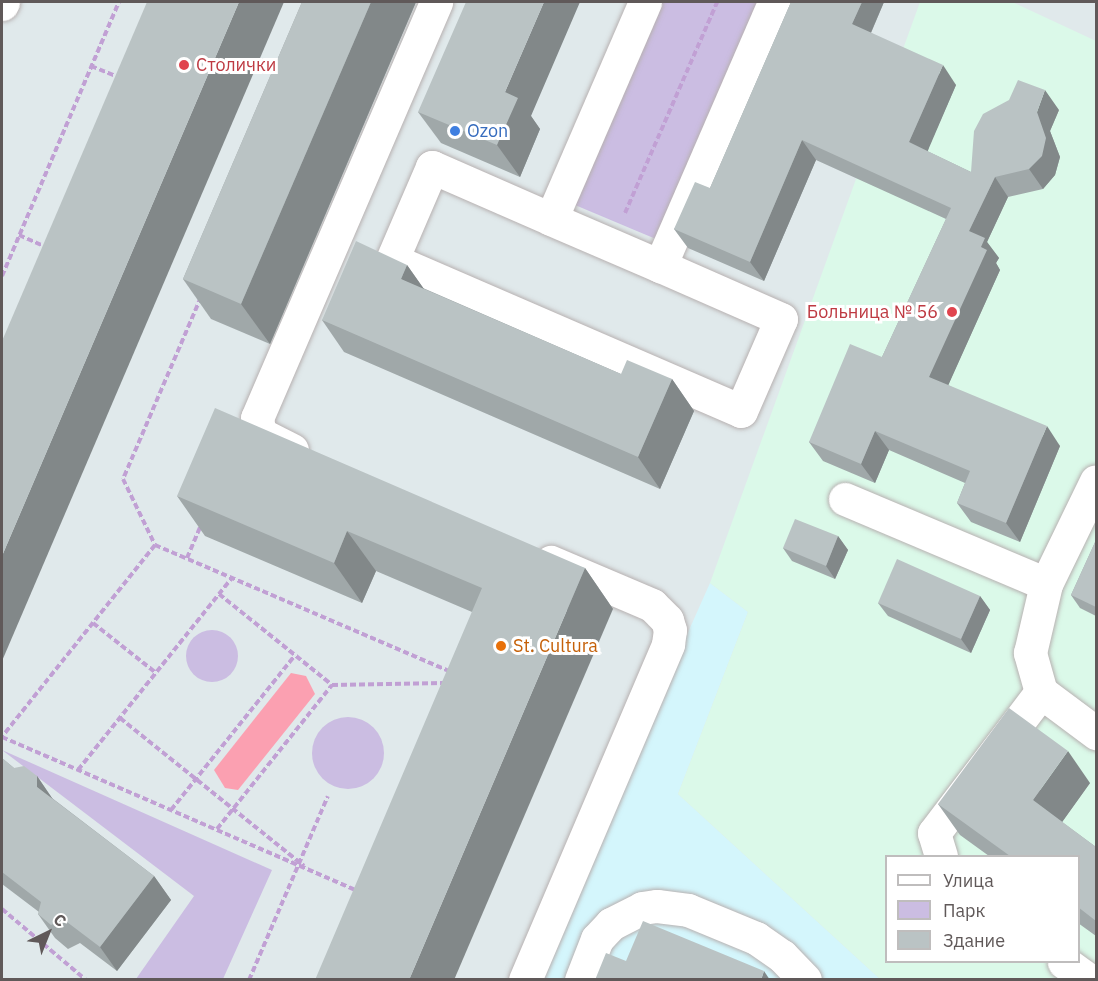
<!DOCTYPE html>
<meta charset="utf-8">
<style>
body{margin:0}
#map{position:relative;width:1098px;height:981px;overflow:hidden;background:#e0e9eb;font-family:"IBM Plex Sans",sans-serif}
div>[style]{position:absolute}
.commercial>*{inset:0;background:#d4f6fc}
.medical>*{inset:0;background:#dbf9e9}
.green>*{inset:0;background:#cbbde2}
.round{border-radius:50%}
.water>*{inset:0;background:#fba0b1}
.path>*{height:4px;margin-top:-2px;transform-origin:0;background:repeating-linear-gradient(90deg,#c1a0d4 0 6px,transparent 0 9px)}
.roads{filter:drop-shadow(0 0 2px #b7b1b1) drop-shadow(0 0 2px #b7b1b1)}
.minor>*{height:33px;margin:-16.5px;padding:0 16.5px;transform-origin:16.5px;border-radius:16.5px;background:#fff}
.wall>*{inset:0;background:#a0a8a9}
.shaded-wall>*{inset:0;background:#828889}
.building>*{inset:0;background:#bac3c4}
.dots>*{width:16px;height:16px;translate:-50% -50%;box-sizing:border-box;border:3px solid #fff;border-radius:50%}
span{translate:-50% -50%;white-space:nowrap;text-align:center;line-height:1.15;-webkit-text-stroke:6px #fff;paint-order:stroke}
.health-label{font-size:18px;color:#be3a42}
.left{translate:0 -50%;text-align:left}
.right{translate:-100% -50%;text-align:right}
.shop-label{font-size:18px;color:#366cbe}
.food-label{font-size:18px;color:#c56008}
.frame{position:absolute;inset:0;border:3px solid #605959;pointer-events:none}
.legend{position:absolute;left:885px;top:855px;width:195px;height:108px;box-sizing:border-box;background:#fff;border:2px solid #bfbdbd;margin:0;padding:8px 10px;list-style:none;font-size:18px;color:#605959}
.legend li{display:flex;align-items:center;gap:12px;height:30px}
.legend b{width:30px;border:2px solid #bfbdbd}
.north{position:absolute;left:18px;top:903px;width:60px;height:60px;-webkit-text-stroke:4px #fff;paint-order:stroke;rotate:43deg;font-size:16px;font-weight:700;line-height:24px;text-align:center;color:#605959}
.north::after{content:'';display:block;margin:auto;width:21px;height:27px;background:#605959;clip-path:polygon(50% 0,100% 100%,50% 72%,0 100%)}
</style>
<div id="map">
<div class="commercial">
<div style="clip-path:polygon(710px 583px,748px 612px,678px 794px,880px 979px,533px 980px)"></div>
</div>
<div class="medical">
<div style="clip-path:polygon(evenodd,920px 2px,1012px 2px,1096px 41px,1096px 979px,880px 979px,678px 794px,748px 612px,710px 583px,920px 2px,886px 856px,1078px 856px,1078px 962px,886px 962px,886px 856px)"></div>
</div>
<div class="green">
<div style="clip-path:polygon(659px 2px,764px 2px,663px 242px,575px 205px)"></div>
<div class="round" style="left:186px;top:630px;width:52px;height:52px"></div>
<div class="round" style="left:312px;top:717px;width:72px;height:72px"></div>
<div style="clip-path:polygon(2px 750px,272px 870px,223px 979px,136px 979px,194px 896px)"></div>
</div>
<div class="water">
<div style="clip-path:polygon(291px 673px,306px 676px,315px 694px,238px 790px,225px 788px,214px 770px)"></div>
</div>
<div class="path">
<div style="left:91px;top:66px;width:29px;rotate:22deg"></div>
<div style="left:625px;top:213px;width:230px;rotate:-66.4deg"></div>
<div style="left:19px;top:235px;width:30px;rotate:24deg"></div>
<div style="left:2px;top:276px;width:298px;rotate:-66.9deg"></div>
<div style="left:201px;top:297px;width:198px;rotate:113.2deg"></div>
<div style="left:123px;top:479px;width:73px;rotate:64.1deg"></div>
<div style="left:155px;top:545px;width:322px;rotate:23.2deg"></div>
<div style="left:155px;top:545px;width:246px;rotate:128.6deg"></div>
<div style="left:2px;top:737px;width:386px;rotate:23.4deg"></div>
<div style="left:187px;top:558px;width:38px;rotate:-67deg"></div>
<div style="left:219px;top:594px;width:145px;rotate:38.8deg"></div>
<div style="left:332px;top:685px;width:112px;rotate:-1deg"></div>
<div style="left:93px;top:623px;width:80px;rotate:38.4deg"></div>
<div style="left:120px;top:718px;width:236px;rotate:38.8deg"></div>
<div style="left:78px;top:770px;width:246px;rotate:-51.3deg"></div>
<div style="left:171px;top:810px;width:198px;rotate:-51.3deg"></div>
<div style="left:217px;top:829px;width:184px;rotate:-51.4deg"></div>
<div style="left:2px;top:909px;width:110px;rotate:40.2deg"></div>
<div style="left:249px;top:980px;width:200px;rotate:-66.8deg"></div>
</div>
<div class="roads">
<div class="minor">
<div style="left:645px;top:2px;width:236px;rotate:113.4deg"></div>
<div style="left:551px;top:219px;width:130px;rotate:-156.4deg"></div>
<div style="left:432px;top:167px;width:101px;rotate:113.3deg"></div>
<div style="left:392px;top:260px;width:380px;rotate:23.4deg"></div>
<div style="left:741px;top:411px;width:100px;rotate:-66.5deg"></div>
<div style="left:781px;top:319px;width:132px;rotate:-156.3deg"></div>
<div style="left:660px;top:266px;width:288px;rotate:-66.6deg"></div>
<div style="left:2px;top:4px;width:2px;rotate:-63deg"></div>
<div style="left:551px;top:219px;width:119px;rotate:23.3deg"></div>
<div style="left:292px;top:450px;width:36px;rotate:-153deg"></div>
<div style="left:260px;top:434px;width:16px;rotate:-101deg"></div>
<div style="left:257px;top:418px;width:453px;rotate:-66.7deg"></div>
<div style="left:845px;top:499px;width:218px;rotate:22.9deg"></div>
<div style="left:1041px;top:692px;width:41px;rotate:-105.8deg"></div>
<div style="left:1030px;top:653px;width:71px;rotate:-76.9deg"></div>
<div style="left:1046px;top:584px;width:114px;rotate:-64.1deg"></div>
<div style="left:941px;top:856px;width:24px;rotate:-107deg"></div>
<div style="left:934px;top:833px;width:177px;rotate:-52.8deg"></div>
<div style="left:1041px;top:692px;width:69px;rotate:36.7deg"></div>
<div style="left:1064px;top:962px;width:31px;rotate:36deg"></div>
<div style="left:525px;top:980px;width:365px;rotate:-66.9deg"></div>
<div style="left:668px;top:644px;width:14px;rotate:-82deg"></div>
<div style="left:670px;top:630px;width:10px;rotate:-107deg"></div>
<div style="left:667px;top:620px;width:21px;rotate:-135deg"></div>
<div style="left:652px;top:605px;width:110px;rotate:-156.9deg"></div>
<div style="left:581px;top:980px;width:44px;rotate:-68.7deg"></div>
<div style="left:597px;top:939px;width:21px;rotate:-47deg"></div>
<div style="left:611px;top:924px;width:35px;rotate:-27deg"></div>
<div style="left:642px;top:908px;width:15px;rotate:-8deg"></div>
<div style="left:657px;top:906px;width:31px;rotate:7deg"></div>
<div style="left:688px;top:910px;width:74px;rotate:22.4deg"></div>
<div style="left:756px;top:938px;width:32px;rotate:35deg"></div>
<div style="left:782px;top:956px;width:33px;rotate:46deg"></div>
</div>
</div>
<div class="wall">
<div style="clip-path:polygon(302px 2px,416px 2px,270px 344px,211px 319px,183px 279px)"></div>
<div style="clip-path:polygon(791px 2px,884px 2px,871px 33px,956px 85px,927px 151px,971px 172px,1059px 110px,1050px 131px,1060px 157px,1055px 175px,1043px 189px,1008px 197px,987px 242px,999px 258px,996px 263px,1000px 270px,948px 385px,1060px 446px,1020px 542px,971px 522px,957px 503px,965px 483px,889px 450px,875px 483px,823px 461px,809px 442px,882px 357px,946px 219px,816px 160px,764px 281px,688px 248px,674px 229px,710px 188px)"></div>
<div style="clip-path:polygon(418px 112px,531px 116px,540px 129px,520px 177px,441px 143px)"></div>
<div style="clip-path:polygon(407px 265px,423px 288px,621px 374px,672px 379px,694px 411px,660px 489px,344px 352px,322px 320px)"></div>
<div style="clip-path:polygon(177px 496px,585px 568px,613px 609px,472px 612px,376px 571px,362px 603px,205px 536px)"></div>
<div style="clip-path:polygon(838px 536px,848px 550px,835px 579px,792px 561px,783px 548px)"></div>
<div style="clip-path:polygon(1096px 540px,1096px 616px,1080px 608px,1071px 595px)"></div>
<div style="clip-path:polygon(980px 596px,990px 610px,971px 653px,888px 616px,878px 603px)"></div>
<div style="clip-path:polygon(2px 758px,14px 768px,37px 776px,52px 798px,154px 876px,171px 900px,117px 971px,80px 943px,68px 949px,55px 938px,38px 914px,39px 912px,2px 884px)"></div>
<div style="clip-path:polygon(1090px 783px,1062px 822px,1096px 847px,1096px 936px,1078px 923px,1078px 856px,989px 856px,960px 835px,938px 804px)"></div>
</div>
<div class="shaded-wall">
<div style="clip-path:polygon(239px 2px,284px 2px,2px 661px,2px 556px)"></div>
<div style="clip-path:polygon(371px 2px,416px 2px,270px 344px,241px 304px)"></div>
<div style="clip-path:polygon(544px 2px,580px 2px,531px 116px,540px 129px,520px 177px,497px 145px,505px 92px)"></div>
<div style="clip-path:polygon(862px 2px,884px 2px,866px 44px,852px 24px)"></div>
<div style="clip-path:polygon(943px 65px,956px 85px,923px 162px,909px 142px)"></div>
<div style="clip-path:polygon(1045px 90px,1059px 110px,1050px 131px,1060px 157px,1055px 175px,1043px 189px,1029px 169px,1037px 112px)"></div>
<div style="clip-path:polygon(802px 140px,816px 160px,764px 281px,750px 262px)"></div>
<div style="clip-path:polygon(995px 177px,1008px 197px,987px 242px,999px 258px,996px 263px,1000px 270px,943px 397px,929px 377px,969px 231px)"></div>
<div style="clip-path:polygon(407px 265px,429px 296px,401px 279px)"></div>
<div style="clip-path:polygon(672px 379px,694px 411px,660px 489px,638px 457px)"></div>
<div style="clip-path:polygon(1047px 426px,1060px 446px,1020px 542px,1006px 523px)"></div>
<div style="clip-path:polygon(875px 431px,889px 450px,875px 483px,861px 464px)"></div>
<div style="clip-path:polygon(347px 531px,376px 571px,362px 603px,334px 563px)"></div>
<div style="clip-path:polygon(838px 536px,848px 550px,835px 579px,826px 566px)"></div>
<div style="clip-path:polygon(585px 568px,613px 609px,454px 980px,409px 980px)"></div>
<div style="clip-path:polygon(980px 596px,990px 610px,971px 653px,961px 639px)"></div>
<div style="clip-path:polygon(1068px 751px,1090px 783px,1055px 832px,1033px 800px)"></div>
<div style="clip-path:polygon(37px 776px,54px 801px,37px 787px)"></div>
<div style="clip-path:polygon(154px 876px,171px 900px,117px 971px,100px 947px)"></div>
<div style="clip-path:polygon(764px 971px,770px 980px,761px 980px)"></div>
</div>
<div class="building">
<div style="clip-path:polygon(147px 2px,239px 2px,2px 556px,2px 341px)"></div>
<div style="clip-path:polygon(302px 2px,371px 2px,241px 304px,183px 279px)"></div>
<div style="clip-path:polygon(466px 2px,544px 2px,505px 92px,518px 98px,497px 145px,418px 112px)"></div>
<div style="clip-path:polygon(791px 2px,862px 2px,852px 24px,943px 65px,909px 142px,971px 172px,974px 131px,983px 114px,1009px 100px,1018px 80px,1045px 90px,1037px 112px,1046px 138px,1042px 156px,1029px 169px,995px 177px,969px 231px,985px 238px,981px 247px,987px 250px,929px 377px,1047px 426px,1006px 523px,957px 503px,970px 471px,875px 431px,861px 464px,809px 442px,850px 344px,882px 357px,951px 208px,802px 140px,750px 262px,674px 229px,695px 182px,710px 188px)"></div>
<div style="clip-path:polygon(356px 241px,407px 265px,401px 279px,621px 374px,627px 360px,672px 379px,638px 457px,322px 320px)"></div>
<div style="clip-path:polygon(215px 408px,585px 568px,409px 980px,315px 980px,482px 588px,347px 531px,334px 563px,177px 496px)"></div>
<div style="clip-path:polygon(795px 519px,838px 536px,826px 566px,783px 548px)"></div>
<div style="clip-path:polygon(1096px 540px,1096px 607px,1071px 595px)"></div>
<div style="clip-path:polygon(897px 559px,980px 596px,961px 639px,878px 603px)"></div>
<div style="clip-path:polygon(1009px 708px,1068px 751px,1033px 800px,1096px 847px,1096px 921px,1078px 907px,1078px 856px,1010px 856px,938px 804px)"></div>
<div style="clip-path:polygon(2px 758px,14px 768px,24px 766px,37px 776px,37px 787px,154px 876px,100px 947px,63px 919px,51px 925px,38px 914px,41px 902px,2px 872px)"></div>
<div style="clip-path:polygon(643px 921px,764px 971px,761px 980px,595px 980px,606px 953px,626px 961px)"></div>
</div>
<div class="dots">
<div style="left:184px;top:65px;background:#e0444e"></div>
<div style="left:455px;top:131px;background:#3f7fe0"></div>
<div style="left:952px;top:312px;background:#e0444e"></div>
<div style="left:501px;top:646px;background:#e8710a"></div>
</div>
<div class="health-label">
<span class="left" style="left:196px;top:65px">Столички</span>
<span class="right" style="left:938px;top:312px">Больница № 56</span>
</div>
<div class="shop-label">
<span class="left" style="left:467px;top:131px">Ozon</span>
</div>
<div class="food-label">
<span class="left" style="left:513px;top:646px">St. Cultura</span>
</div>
<div class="frame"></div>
<ul class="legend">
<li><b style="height:8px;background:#fff"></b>Улица</li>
<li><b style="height:16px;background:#cbbde2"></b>Парк</li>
<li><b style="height:16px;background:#bac3c4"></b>Здание</li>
</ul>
<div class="north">С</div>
</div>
